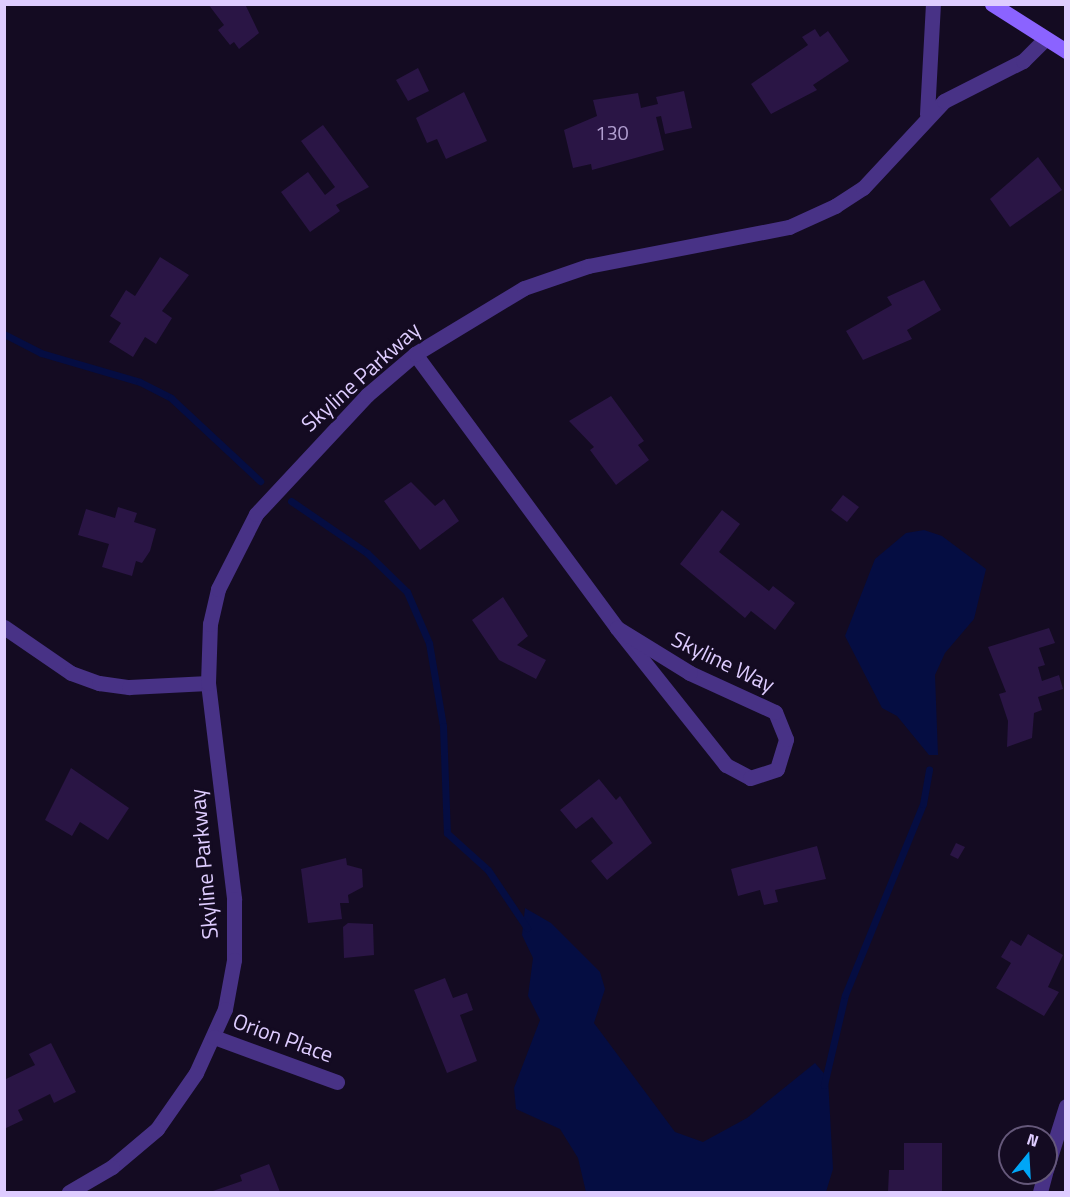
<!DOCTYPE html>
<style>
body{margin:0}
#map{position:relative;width:1070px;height:1197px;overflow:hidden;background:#140b22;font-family:"Titillium Web",sans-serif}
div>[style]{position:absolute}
.water>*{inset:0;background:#050d42}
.stream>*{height:7px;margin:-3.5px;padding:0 3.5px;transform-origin:3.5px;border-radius:3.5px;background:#050d42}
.building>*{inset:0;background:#2a1545}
.street>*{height:15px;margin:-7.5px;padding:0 7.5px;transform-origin:7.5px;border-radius:7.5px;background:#483286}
.secondary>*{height:15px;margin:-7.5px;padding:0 7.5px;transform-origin:7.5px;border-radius:7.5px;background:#8b63ff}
span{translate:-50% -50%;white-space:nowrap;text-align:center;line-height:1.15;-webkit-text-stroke:5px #140b22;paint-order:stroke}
.number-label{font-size:20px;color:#b19ed0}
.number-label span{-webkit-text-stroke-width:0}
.street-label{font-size:22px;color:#deccff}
.frame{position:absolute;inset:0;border:6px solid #deccff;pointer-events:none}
.north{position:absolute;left:998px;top:1125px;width:60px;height:60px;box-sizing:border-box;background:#140b22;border:2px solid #65587a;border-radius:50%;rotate:18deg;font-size:16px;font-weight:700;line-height:24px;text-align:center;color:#deccff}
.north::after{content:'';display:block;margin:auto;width:21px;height:27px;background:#00a6f7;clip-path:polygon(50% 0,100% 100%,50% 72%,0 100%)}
</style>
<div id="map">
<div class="water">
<div style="clip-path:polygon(924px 530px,942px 536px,986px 569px,974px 619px,945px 653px,935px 675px,938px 755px,929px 755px,897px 716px,882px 708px,845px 636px,875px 559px,906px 533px)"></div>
<div style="clip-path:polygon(525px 908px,551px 923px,600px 972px,605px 989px,594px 1023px,675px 1132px,703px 1142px,747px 1118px,815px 1063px,828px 1078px,833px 1169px,826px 1192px,586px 1192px,578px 1158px,560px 1129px,516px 1109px,514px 1088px,540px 1020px,528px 996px,533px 958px,522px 935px)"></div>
</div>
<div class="stream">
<div style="left:4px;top:334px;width:42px;rotate:27.2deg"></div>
<div style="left:41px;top:353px;width:103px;rotate:16.3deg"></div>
<div style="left:140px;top:382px;width:35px;rotate:27deg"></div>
<div style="left:171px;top:398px;width:122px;rotate:43deg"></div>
<div style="left:291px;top:501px;width:92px;rotate:34.4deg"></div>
<div style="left:367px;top:553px;width:56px;rotate:44.3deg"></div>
<div style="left:407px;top:592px;width:56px;rotate:66.7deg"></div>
<div style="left:429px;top:643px;width:84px;rotate:80.4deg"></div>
<div style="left:443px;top:726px;width:107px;rotate:87.9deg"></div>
<div style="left:447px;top:833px;width:55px;rotate:42.1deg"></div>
<div style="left:488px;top:870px;width:70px;rotate:56.1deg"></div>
<div style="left:824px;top:1085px;width:92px;rotate:-76.9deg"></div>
<div style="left:845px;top:995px;width:206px;rotate:-67.8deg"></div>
<div style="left:923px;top:804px;width:35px;rotate:-80deg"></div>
</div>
<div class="building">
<div style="clip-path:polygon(208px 4px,245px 4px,259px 33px,239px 49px,234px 42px,230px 45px,218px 30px,224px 25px)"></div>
<div style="clip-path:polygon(815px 29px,820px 37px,828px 31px,849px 61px,813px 85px,817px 90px,771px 114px,751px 84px,808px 45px,802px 37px)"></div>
<div style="clip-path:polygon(418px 68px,429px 91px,408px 101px,396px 80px)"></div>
<div style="clip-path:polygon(684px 91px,692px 128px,665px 134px,661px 116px,656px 117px,664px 150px,592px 170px,591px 164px,573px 168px,564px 130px,597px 116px,593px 100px,638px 93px,641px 108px,658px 104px,656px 97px)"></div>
<div style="clip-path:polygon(464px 92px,487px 141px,446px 159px,437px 139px,427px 143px,416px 118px)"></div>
<div style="clip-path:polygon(323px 125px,369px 187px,336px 205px,340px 211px,310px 232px,281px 192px,308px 172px,325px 195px,335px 187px,301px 141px)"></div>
<div style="clip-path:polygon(1038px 157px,1062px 190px,1010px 227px,990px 199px)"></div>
<div style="clip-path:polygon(160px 257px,189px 275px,162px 311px,172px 318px,156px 344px,145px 337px,133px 357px,109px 342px,121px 323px,110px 316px,126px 290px,135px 296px)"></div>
<div style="clip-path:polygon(924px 280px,941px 310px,907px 330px,912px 339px,863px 360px,846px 331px,892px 305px,887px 297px)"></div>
<div style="clip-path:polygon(611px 396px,644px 441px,638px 445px,649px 460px,616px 485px,590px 450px,594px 447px,569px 421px)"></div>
<div style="clip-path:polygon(411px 482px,435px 506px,444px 499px,459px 521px,420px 550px,384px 501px)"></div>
<div style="clip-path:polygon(843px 495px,859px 507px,847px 522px,831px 510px)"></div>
<div style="clip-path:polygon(118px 507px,137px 513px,134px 522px,156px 529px,150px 551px,142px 563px,136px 561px,132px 576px,102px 567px,109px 544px,78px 535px,86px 509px,115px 518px)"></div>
<div style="clip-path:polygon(722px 510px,740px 524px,719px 552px,769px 591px,773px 586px,795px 603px,775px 630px,751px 611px,745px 618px,680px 564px)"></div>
<div style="clip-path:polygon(503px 597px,528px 636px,517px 645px,546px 660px,536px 679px,499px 660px,472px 620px)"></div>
<div style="clip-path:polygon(1049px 628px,1055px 643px,1039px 648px,1045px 665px,1038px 667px,1042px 681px,1059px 675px,1063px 689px,1038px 697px,1042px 710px,1034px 713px,1032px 738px,1007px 747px,1008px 721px,999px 694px,1006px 692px,988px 647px)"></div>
<div style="clip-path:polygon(71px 768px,129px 808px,108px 840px,80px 822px,72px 836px,45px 820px)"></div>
<div style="clip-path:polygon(599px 779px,616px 800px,620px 796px,652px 843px,607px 880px,591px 861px,613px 843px,592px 817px,576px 829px,560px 810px)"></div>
<div style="clip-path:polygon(956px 843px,965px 847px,958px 859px,950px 855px)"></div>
<div style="clip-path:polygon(817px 846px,826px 879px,775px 890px,778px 902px,764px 905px,760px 890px,738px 896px,731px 869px)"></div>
<div style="clip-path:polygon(346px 858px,347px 865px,362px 869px,363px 887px,348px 895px,349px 903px,340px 903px,342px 919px,308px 923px,301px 869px)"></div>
<div style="clip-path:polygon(348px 923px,373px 924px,374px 955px,344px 958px,343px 927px)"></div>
<div style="clip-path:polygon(1028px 934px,1063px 955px,1048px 987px,1059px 992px,1044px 1016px,996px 988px,1011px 963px,1001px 957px,1011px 940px,1021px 946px)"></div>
<div style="clip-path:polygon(445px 978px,453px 998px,467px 993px,473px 1010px,460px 1015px,477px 1061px,447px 1073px,414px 990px)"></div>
<div style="clip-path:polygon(51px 1043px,76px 1092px,54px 1103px,50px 1094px,18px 1110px,23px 1120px,4px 1129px,4px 1075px,6px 1079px,35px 1065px,29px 1054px)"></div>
<div style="clip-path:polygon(904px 1143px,942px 1143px,942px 1192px,888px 1192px,889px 1170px,904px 1170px)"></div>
<div style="clip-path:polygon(269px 1164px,280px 1192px,210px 1192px,242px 1181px,240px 1175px)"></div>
</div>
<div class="street">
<div style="left:927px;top:114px;width:110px;rotate:-86.9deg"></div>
<div style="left:415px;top:354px;width:340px;rotate:53.6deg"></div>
<div style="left:617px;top:628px;width:175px;rotate:51.5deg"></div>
<div style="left:726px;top:765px;width:27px;rotate:28deg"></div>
<div style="left:750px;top:778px;width:28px;rotate:-18deg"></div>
<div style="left:777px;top:769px;width:31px;rotate:-73deg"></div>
<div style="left:786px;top:739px;width:29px;rotate:-112deg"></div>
<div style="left:775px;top:712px;width:94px;rotate:-155.4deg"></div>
<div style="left:690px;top:673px;width:86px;rotate:-148.3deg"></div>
<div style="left:4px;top:627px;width:81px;rotate:34.5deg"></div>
<div style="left:71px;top:673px;width:30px;rotate:20deg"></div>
<div style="left:99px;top:683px;width:30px;rotate:8deg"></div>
<div style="left:129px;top:687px;width:79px;rotate:-2.9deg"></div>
<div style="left:208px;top:683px;width:218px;rotate:83.1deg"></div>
<div style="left:234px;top:899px;width:61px;rotate:90deg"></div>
<div style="left:234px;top:960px;width:50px;rotate:100.4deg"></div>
<div style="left:225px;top:1009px;width:70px;rotate:114.4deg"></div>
<div style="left:196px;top:1073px;width:68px;rotate:124.9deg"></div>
<div style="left:157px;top:1129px;width:59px;rotate:139.8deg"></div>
<div style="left:112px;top:1167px;width:50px;rotate:149.8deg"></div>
<div style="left:208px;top:683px;width:59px;rotate:-88.1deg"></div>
<div style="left:210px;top:624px;width:36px;rotate:-77deg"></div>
<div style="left:218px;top:589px;width:84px;rotate:-63.1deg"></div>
<div style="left:256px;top:514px;width:163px;rotate:-47deg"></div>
<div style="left:367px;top:395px;width:63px;rotate:-40.5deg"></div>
<div style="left:415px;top:354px;width:127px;rotate:-31.2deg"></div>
<div style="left:524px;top:288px;width:68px;rotate:-19deg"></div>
<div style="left:588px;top:266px;width:205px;rotate:-11deg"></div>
<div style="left:789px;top:227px;width:51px;rotate:-24.5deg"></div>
<div style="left:835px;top:206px;width:33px;rotate:-33deg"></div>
<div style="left:863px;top:188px;width:119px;rotate:-47deg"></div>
<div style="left:944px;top:101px;width:89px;rotate:-26.9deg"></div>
<div style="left:1023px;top:61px;width:31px;rotate:-45deg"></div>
<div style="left:214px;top:1037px;width:131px;rotate:20.1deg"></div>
<div style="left:1046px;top:1170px;width:67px;rotate:-72.6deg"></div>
<div style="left:1040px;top:1192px;width:20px;rotate:-75deg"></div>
</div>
<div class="secondary">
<div style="left:992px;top:4px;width:88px;rotate:32.4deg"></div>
</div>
<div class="number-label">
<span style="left:612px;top:132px">130</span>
</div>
<div class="street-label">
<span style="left:361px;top:377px;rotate:-42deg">Skyline Parkway</span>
<span style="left:723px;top:662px;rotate:26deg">Skyline Way</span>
<span style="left:204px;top:864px;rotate:-95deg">Skyline Parkway</span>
<span style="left:283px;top:1038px;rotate:20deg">Orion Place</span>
</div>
<div class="frame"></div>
<div class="north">N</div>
</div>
